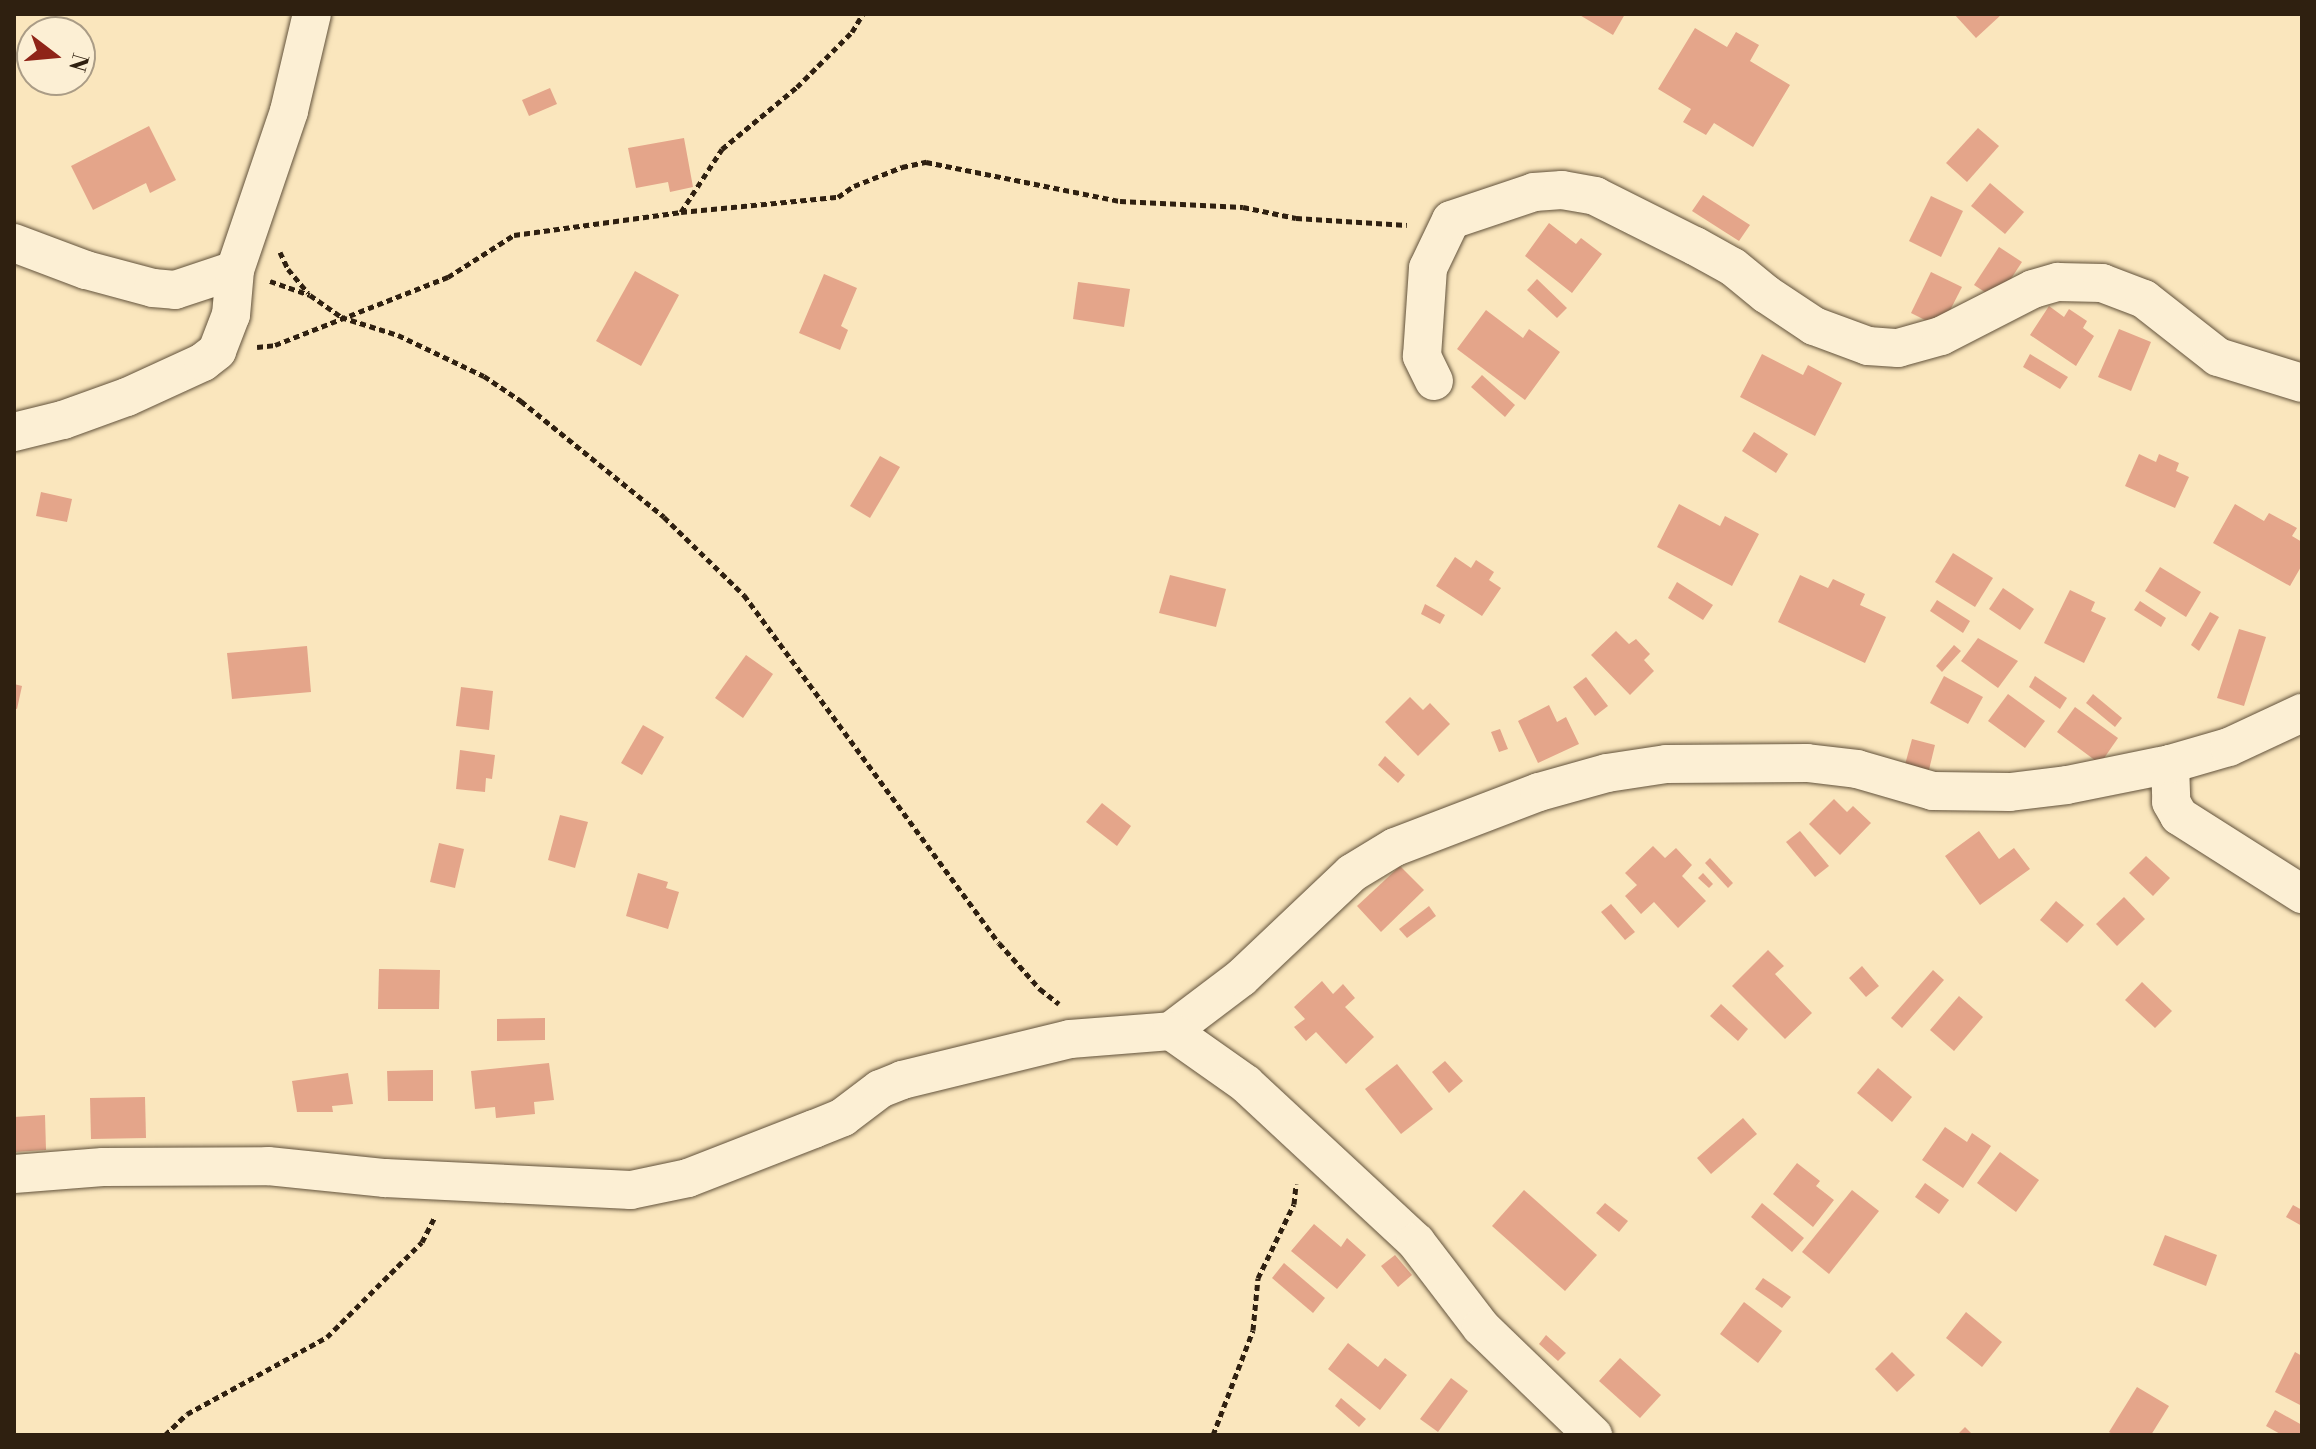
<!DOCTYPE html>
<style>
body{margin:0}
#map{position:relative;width:2316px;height:1449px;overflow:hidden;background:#fae6bd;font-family:"Libre Bodoni",serif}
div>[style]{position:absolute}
.building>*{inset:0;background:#e4a58a}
.path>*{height:5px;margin-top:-2.5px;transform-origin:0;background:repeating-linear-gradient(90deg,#2f2010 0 6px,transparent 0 10px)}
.roads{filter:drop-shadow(0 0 2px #62523b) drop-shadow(0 0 2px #62523b)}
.minor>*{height:38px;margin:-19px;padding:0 19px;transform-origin:19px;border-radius:19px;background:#fcefd4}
span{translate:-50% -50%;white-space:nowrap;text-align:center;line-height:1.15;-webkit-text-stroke:7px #fcefd4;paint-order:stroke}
.frame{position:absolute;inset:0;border:16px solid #2f2010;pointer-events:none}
.north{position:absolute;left:16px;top:16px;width:80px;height:80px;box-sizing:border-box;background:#fcefd4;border:2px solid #aa9c86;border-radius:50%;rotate:106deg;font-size:22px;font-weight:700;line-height:32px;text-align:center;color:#2f2010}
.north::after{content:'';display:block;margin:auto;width:28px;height:36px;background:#8f2418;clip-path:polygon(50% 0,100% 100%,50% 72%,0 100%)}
</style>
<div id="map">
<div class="building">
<div style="clip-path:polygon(1578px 14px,1625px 14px,1613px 35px)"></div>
<div style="clip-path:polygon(1954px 14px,2002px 14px,1976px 38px)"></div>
<div style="clip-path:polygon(1695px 28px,1727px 47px,1736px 32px,1759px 45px,1750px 61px,1790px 85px,1753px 147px,1714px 123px,1706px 135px,1683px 122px,1691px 109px,1658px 89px)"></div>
<div style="clip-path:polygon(550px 88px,557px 104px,529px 116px,522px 100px)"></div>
<div style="clip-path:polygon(149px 126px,176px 180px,150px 193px,146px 183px,93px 210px,71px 166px)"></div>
<div style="clip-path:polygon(1978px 128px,1999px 146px,1967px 182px,1946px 163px)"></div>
<div style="clip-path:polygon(684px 138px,693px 187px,670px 192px,668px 182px,636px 188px,628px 148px)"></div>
<div style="clip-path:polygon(1990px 183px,2024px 212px,2005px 234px,1971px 206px)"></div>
<div style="clip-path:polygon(1703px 195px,1750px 225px,1739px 241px,1692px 211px)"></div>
<div style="clip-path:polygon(1931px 196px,1963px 211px,1941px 257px,1909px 241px)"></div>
<div style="clip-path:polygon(1549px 223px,1576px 244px,1581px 238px,1602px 254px,1572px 293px,1525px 256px)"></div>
<div style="clip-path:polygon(1999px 247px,2022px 262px,1997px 300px,1974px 285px)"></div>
<div style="clip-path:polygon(635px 271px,679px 295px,641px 366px,596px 341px)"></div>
<div style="clip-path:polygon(1931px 272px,1962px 287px,1941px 328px,1911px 313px)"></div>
<div style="clip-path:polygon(824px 274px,857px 288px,841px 326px,848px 330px,840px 350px,799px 333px)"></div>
<div style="clip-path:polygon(1537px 279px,1567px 308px,1557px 318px,1527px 290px)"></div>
<div style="clip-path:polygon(1078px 282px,1130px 289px,1124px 327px,1073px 319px)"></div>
<div style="clip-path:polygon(2049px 306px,2064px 317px,2069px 309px,2087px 321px,2083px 328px,2094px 336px,2076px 366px,2030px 335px)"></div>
<div style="clip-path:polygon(1486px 310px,1523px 338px,1529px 329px,1560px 352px,1525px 400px,1457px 349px)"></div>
<div style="clip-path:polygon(2119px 329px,2151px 342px,2131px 391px,2098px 377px)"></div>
<div style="clip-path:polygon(1762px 354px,1803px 375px,1808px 365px,1842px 383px,1815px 436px,1740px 397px)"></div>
<div style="clip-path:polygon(2030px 354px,2068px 377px,2060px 389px,2023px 367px)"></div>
<div style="clip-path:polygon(1482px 375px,1515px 405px,1505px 417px,1471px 387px)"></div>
<div style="clip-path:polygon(1754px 432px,1788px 454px,1776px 473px,1742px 451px)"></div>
<div style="clip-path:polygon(2139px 454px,2156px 462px,2159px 454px,2179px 463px,2176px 471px,2189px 477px,2175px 508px,2125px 486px)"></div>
<div style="clip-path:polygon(880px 456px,900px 467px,870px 518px,850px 506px)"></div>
<div style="clip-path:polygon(41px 492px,72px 499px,67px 522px,36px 516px)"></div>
<div style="clip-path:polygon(1679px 504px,1720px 526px,1725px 516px,1759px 534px,1732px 586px,1657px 547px)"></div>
<div style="clip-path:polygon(2235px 504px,2264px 521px,2269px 513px,2297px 528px,2292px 536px,2302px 542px,2302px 565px,2290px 586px,2213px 543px)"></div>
<div style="clip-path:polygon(1953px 553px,1993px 578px,1975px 607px,1935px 582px)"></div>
<div style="clip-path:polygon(1455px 557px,1471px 568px,1476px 560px,1494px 572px,1489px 580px,1501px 588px,1482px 616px,1436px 586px)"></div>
<div style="clip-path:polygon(2160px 567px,2201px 592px,2186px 617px,2145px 591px)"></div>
<div style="clip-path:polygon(1170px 575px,1226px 589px,1216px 627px,1159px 613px)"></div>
<div style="clip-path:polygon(1800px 575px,1828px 588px,1833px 579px,1865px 594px,1860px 605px,1886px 617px,1865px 663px,1778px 622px)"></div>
<div style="clip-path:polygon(1677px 582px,1713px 605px,1703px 620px,1668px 598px)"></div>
<div style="clip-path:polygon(2003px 588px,2034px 609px,2020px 630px,1989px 609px)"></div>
<div style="clip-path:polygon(2070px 590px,2095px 602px,2091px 611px,2106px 618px,2084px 663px,2044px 643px)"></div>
<div style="clip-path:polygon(1937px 600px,1970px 621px,1963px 633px,1930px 611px)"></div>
<div style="clip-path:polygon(2140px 601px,2166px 618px,2161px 627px,2134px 610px)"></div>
<div style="clip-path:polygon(1425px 604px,1445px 615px,1440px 624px,1421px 614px)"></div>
<div style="clip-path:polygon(2210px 612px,2219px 617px,2199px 651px,2191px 645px)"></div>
<div style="clip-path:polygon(2239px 629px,2266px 637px,2244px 706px,2217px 698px)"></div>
<div style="clip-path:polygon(1616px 631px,1629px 644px,1636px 639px,1650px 654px,1644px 660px,1654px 671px,1630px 695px,1591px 655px)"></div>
<div style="clip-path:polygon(1978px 638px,2018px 661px,1998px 688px,1961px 661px)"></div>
<div style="clip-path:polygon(1954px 645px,1961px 651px,1942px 672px,1936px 666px)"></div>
<div style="clip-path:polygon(307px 646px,311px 692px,232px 699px,227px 653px)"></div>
<div style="clip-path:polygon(746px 655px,773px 674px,743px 718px,715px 698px)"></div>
<div style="clip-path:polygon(1944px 676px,1983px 697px,1968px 724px,1930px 703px)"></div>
<div style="clip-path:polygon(2035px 676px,2067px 698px,2060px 709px,2029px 687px)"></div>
<div style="clip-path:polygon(1586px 677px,1608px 706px,1595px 716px,1573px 687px)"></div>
<div style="clip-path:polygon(14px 684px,22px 686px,17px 709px,14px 708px)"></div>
<div style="clip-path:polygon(461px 687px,493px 691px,489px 730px,456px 726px)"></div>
<div style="clip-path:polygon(2008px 694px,2045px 721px,2025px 748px,1988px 721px)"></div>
<div style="clip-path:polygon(2093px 694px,2122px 718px,2115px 727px,2086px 703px)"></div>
<div style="clip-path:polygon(1410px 697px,1423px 710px,1430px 703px,1450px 724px,1418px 756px,1385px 722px)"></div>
<div style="clip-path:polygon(1549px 705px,1557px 722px,1566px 717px,1579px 744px,1538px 763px,1518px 721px)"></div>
<div style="clip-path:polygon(2075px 707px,2118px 738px,2100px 764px,2057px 732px)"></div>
<div style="clip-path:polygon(643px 725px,664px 737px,642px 775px,621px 763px)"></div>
<div style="clip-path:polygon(1500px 729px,1508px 749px,1499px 752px,1491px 732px)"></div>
<div style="clip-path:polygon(1912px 739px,1935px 745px,1927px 778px,1903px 772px)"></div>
<div style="clip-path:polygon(460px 750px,495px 755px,492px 779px,486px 778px,485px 792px,456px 789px)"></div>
<div style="clip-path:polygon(1385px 756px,1405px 775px,1398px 783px,1378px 765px)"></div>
<div style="clip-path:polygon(1834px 799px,1847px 812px,1853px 806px,1871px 823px,1840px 855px,1809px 824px)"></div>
<div style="clip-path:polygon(1102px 803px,1131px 826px,1117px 846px,1086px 822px)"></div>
<div style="clip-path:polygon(560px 815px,588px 822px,575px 868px,548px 860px)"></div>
<div style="clip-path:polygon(1800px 831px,1829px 866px,1815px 877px,1786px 842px)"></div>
<div style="clip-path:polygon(1979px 831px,1999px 859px,2014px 848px,2030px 869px,1980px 905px,1945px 856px)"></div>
<div style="clip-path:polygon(439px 843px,464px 849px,455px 888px,430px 882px)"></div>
<div style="clip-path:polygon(1653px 846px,1665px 858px,1676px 848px,1692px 865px,1682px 876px,1706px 901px,1678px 928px,1654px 902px,1641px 914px,1625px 896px,1637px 885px,1625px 873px)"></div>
<div style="clip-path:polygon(2146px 856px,2170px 878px,2153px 896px,2129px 873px)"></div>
<div style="clip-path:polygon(1710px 858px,1733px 883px,1728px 888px,1705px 863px)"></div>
<div style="clip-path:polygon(1400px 866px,1424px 890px,1381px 932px,1357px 906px)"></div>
<div style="clip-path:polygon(638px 873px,668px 882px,666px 888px,679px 892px,668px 929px,626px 916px)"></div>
<div style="clip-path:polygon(1703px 873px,1713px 884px,1709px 888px,1698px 878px)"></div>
<div style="clip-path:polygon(2124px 897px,2145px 919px,2117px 946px,2096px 924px)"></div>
<div style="clip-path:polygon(2056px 901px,2084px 925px,2067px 943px,2040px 920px)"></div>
<div style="clip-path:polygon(1611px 904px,1635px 932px,1625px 940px,1601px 912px)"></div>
<div style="clip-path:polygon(1429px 906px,1436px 916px,1407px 938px,1399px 929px)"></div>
<div style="clip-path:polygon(1768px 950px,1784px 966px,1775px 974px,1812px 1013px,1785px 1039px,1732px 986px)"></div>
<div style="clip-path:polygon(1862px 966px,1879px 986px,1866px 997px,1849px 978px)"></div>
<div style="clip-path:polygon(379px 969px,440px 970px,439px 1009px,378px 1009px)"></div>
<div style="clip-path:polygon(1933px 970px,1944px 980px,1902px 1028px,1891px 1018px)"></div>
<div style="clip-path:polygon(1322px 981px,1333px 994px,1343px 984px,1355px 998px,1345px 1007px,1374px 1037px,1346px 1064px,1316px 1032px,1306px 1041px,1294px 1027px,1305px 1019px,1294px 1007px)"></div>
<div style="clip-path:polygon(2142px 982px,2172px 1011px,2155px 1028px,2125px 1000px)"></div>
<div style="clip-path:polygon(1959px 996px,1983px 1017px,1954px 1051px,1930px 1030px)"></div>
<div style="clip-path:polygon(1721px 1004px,1748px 1029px,1738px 1041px,1710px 1016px)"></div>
<div style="clip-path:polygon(545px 1018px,545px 1040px,497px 1041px,497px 1019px)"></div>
<div style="clip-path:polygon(1445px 1061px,1463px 1081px,1449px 1093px,1432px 1072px)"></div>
<div style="clip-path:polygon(549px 1063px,554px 1100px,534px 1102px,535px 1114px,496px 1118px,495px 1107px,475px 1109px,471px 1071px)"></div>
<div style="clip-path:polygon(1397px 1064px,1433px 1109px,1401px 1134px,1365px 1089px)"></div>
<div style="clip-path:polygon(1878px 1068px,1912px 1097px,1892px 1122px,1857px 1093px)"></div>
<div style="clip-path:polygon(433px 1070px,433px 1101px,388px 1101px,387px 1071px)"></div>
<div style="clip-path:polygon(348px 1073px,353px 1104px,332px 1106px,333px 1112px,297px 1112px,292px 1081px)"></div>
<div style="clip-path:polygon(145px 1097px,146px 1138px,91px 1139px,90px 1098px)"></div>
<div style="clip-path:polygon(45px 1115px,46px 1150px,14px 1152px,14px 1117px)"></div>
<div style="clip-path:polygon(1743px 1118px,1757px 1134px,1711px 1174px,1697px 1158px)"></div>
<div style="clip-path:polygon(1945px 1127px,1967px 1142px,1972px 1133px,1991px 1146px,1963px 1188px,1922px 1160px)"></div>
<div style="clip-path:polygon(2000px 1152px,2039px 1180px,2016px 1212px,1977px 1183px)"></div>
<div style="clip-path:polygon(1797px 1163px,1820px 1181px,1816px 1186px,1834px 1200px,1813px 1227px,1773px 1194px)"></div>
<div style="clip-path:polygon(1925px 1183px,1949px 1200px,1939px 1214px,1915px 1197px)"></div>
<div style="clip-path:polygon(1524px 1190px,1597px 1255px,1565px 1291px,1492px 1226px)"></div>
<div style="clip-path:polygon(1852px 1190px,1879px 1211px,1829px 1274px,1802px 1252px)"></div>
<div style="clip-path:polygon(1605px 1203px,1628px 1221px,1619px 1232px,1596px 1213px)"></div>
<div style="clip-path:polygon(1762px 1203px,1804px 1238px,1792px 1252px,1751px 1217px)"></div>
<div style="clip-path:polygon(2293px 1205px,2302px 1210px,2302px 1226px,2286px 1217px)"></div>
<div style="clip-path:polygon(1314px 1224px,1341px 1247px,1347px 1238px,1366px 1255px,1337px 1289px,1291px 1251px)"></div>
<div style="clip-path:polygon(2165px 1235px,2217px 1255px,2206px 1286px,2153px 1265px)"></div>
<div style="clip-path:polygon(1395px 1255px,1412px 1275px,1398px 1287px,1381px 1266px)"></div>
<div style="clip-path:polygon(1284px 1263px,1325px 1298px,1313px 1313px,1272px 1278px)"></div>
<div style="clip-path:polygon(1763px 1278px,1791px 1297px,1782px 1308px,1755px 1289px)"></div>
<div style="clip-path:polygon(1744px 1302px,1782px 1331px,1758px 1363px,1720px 1334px)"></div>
<div style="clip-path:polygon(1966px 1312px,2002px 1342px,1982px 1367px,1946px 1338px)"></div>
<div style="clip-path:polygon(1546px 1335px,1566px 1353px,1558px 1361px,1539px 1344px)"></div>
<div style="clip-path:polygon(1348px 1343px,1378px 1367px,1385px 1358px,1407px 1375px,1380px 1410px,1328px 1369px)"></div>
<div style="clip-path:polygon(1892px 1352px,1915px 1375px,1897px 1392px,1875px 1369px)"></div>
<div style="clip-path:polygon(2295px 1352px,2302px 1356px,2302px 1406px,2275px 1392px)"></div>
<div style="clip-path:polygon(1620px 1358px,1661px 1395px,1640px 1418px,1599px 1381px)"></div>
<div style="clip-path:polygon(1451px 1378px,1468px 1391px,1438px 1432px,1420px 1419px)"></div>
<div style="clip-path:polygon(2137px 1387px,2169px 1406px,2151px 1435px,2114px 1435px,2109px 1432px)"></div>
<div style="clip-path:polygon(1341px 1398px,1366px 1419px,1359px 1427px,1335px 1406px)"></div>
<div style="clip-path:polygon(2275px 1410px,2302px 1425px,2302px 1435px,2282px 1435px,2266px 1426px)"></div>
<div style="clip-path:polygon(1965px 1427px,1973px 1435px,1957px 1435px)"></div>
</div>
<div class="path">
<div style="left:681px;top:212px;width:158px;rotate:-5.5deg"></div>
<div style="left:838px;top:197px;width:19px;rotate:-35deg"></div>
<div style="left:854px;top:186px;width:52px;rotate:-21.6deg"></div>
<div style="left:902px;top:167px;width:25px;rotate:-12deg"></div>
<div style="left:926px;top:162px;width:198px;rotate:11.4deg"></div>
<div style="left:1120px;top:201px;width:123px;rotate:2.8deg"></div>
<div style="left:1243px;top:207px;width:54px;rotate:11.7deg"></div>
<div style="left:1296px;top:218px;width:111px;rotate:3.6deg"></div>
<div style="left:280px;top:252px;width:19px;rotate:65deg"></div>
<div style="left:288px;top:269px;width:31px;rotate:50deg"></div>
<div style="left:270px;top:281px;width:42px;rotate:19.3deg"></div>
<div style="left:310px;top:295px;width:38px;rotate:35deg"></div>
<div style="left:341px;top:317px;width:60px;rotate:17.5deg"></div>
<div style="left:398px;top:335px;width:95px;rotate:25.5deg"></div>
<div style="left:484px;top:376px;width:45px;rotate:34deg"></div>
<div style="left:521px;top:401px;width:184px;rotate:39deg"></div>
<div style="left:664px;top:517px;width:112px;rotate:44.3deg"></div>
<div style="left:744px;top:595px;width:431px;rotate:53.8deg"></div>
<div style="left:999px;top:943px;width:62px;rotate:48.3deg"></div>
<div style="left:1040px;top:989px;width:24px;rotate:38deg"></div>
<div style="left:257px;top:347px;width:18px;rotate:-6deg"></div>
<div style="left:275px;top:345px;width:186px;rotate:-21.5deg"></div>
<div style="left:448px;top:277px;width:78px;rotate:-32.5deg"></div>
<div style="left:514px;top:235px;width:169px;rotate:-7.8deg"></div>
<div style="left:681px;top:212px;width:75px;rotate:-56.9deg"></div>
<div style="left:722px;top:149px;width:97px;rotate:-39.6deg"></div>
<div style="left:797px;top:87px;width:78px;rotate:-45deg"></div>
<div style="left:852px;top:32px;width:21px;rotate:-59deg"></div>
<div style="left:165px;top:1435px;width:30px;rotate:-44deg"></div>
<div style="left:187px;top:1414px;width:160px;rotate:-28.8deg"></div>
<div style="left:327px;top:1337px;width:134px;rotate:-45deg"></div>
<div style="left:422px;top:1242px;width:28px;rotate:-63deg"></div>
<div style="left:1213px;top:1435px;width:112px;rotate:-69.1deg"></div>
<div style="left:1253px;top:1330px;width:52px;rotate:-84.5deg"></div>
<div style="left:1258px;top:1278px;width:82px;rotate:-64.1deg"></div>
<div style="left:1294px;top:1204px;width:20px;rotate:-84deg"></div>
</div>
<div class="roads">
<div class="minor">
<div style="left:14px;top:243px;width:77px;rotate:20.6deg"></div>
<div style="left:86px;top:270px;width:69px;rotate:15deg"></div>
<div style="left:153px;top:288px;width:22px;rotate:5deg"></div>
<div style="left:175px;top:290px;width:63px;rotate:-18.4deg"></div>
<div style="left:1434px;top:381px;width:28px;rotate:-116deg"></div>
<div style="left:1422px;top:356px;width:88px;rotate:-86.1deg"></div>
<div style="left:1428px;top:268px;width:53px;rotate:-64.4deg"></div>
<div style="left:1451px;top:220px;width:88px;rotate:-18.6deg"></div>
<div style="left:1534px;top:192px;width:28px;rotate:-4deg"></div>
<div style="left:1562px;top:190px;width:34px;rotate:10deg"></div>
<div style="left:1595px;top:196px;width:112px;rotate:26.6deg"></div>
<div style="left:1695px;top:246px;width:43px;rotate:28.9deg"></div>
<div style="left:1733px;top:267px;width:43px;rotate:39.3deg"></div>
<div style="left:1766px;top:294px;width:58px;rotate:33.7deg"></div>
<div style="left:1814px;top:326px;width:58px;rotate:20.3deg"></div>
<div style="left:1868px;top:346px;width:30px;rotate:4deg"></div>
<div style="left:1898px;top:348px;width:45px;rotate:-15.6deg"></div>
<div style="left:1941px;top:336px;width:103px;rotate:-27.1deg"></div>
<div style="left:2033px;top:289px;width:26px;rotate:-16deg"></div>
<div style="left:2058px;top:282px;width:44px;rotate:1.3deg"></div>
<div style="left:2102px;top:283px;width:45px;rotate:20.9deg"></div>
<div style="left:2144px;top:299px;width:94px;rotate:38.1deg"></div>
<div style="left:2218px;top:357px;width:88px;rotate:17.2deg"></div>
<div style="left:14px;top:432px;width:50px;rotate:-13.8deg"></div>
<div style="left:63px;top:420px;width:68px;rotate:-19.8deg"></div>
<div style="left:127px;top:397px;width:84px;rotate:-24.7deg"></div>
<div style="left:203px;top:362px;width:18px;rotate:-38deg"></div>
<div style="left:217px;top:351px;width:39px;rotate:-69deg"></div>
<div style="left:231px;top:315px;width:45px;rotate:-84.9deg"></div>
<div style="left:235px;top:270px;width:168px;rotate:-71.2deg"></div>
<div style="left:289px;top:111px;width:100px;rotate:-76.7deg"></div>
<div style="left:2170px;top:764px;width:38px;rotate:88deg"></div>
<div style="left:2171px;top:802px;width:16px;rotate:60deg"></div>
<div style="left:2179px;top:816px;width:146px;rotate:32.4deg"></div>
<div style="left:1171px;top:1031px;width:88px;rotate:-37.1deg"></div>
<div style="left:1241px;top:978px;width:153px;rotate:-43.4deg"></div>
<div style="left:1352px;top:873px;width:50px;rotate:-31.2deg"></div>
<div style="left:1395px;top:847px;width:154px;rotate:-20.9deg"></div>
<div style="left:1539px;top:792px;width:71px;rotate:-15.6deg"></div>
<div style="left:1607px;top:773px;width:60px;rotate:-8.7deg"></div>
<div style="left:1666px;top:764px;width:141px;rotate:-0.4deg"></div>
<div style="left:1807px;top:763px;width:50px;rotate:6.8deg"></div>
<div style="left:1857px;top:769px;width:79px;rotate:16.1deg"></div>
<div style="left:1933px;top:791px;width:77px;rotate:0.7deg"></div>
<div style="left:2010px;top:792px;width:57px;rotate:-7deg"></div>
<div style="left:2067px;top:785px;width:105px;rotate:-11.5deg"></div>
<div style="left:2170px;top:764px;width:61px;rotate:-16.1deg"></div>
<div style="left:2229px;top:747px;width:81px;rotate:-25deg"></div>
<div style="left:14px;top:1174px;width:89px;rotate:-4.5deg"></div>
<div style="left:103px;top:1167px;width:165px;rotate:-0.3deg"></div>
<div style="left:268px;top:1166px;width:118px;rotate:5.9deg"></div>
<div style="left:385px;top:1178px;width:246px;rotate:2.8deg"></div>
<div style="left:631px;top:1190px;width:58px;rotate:-11.9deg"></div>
<div style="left:688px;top:1178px;width:135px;rotate:-21.3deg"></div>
<div style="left:814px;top:1129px;width:31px;rotate:-22deg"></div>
<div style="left:843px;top:1117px;width:46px;rotate:-37.1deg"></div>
<div style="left:880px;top:1089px;width:24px;rotate:-22deg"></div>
<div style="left:902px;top:1080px;width:173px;rotate:-13.7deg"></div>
<div style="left:1070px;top:1039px;width:101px;rotate:-4.5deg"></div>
<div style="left:1171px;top:1031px;width:92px;rotate:35.2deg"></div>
<div style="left:1246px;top:1084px;width:232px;rotate:42.9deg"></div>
<div style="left:1416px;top:1242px;width:107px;rotate:52.6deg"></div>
<div style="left:1481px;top:1327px;width:156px;rotate:44deg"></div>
</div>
</div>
<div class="frame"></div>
<div class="north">N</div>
</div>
